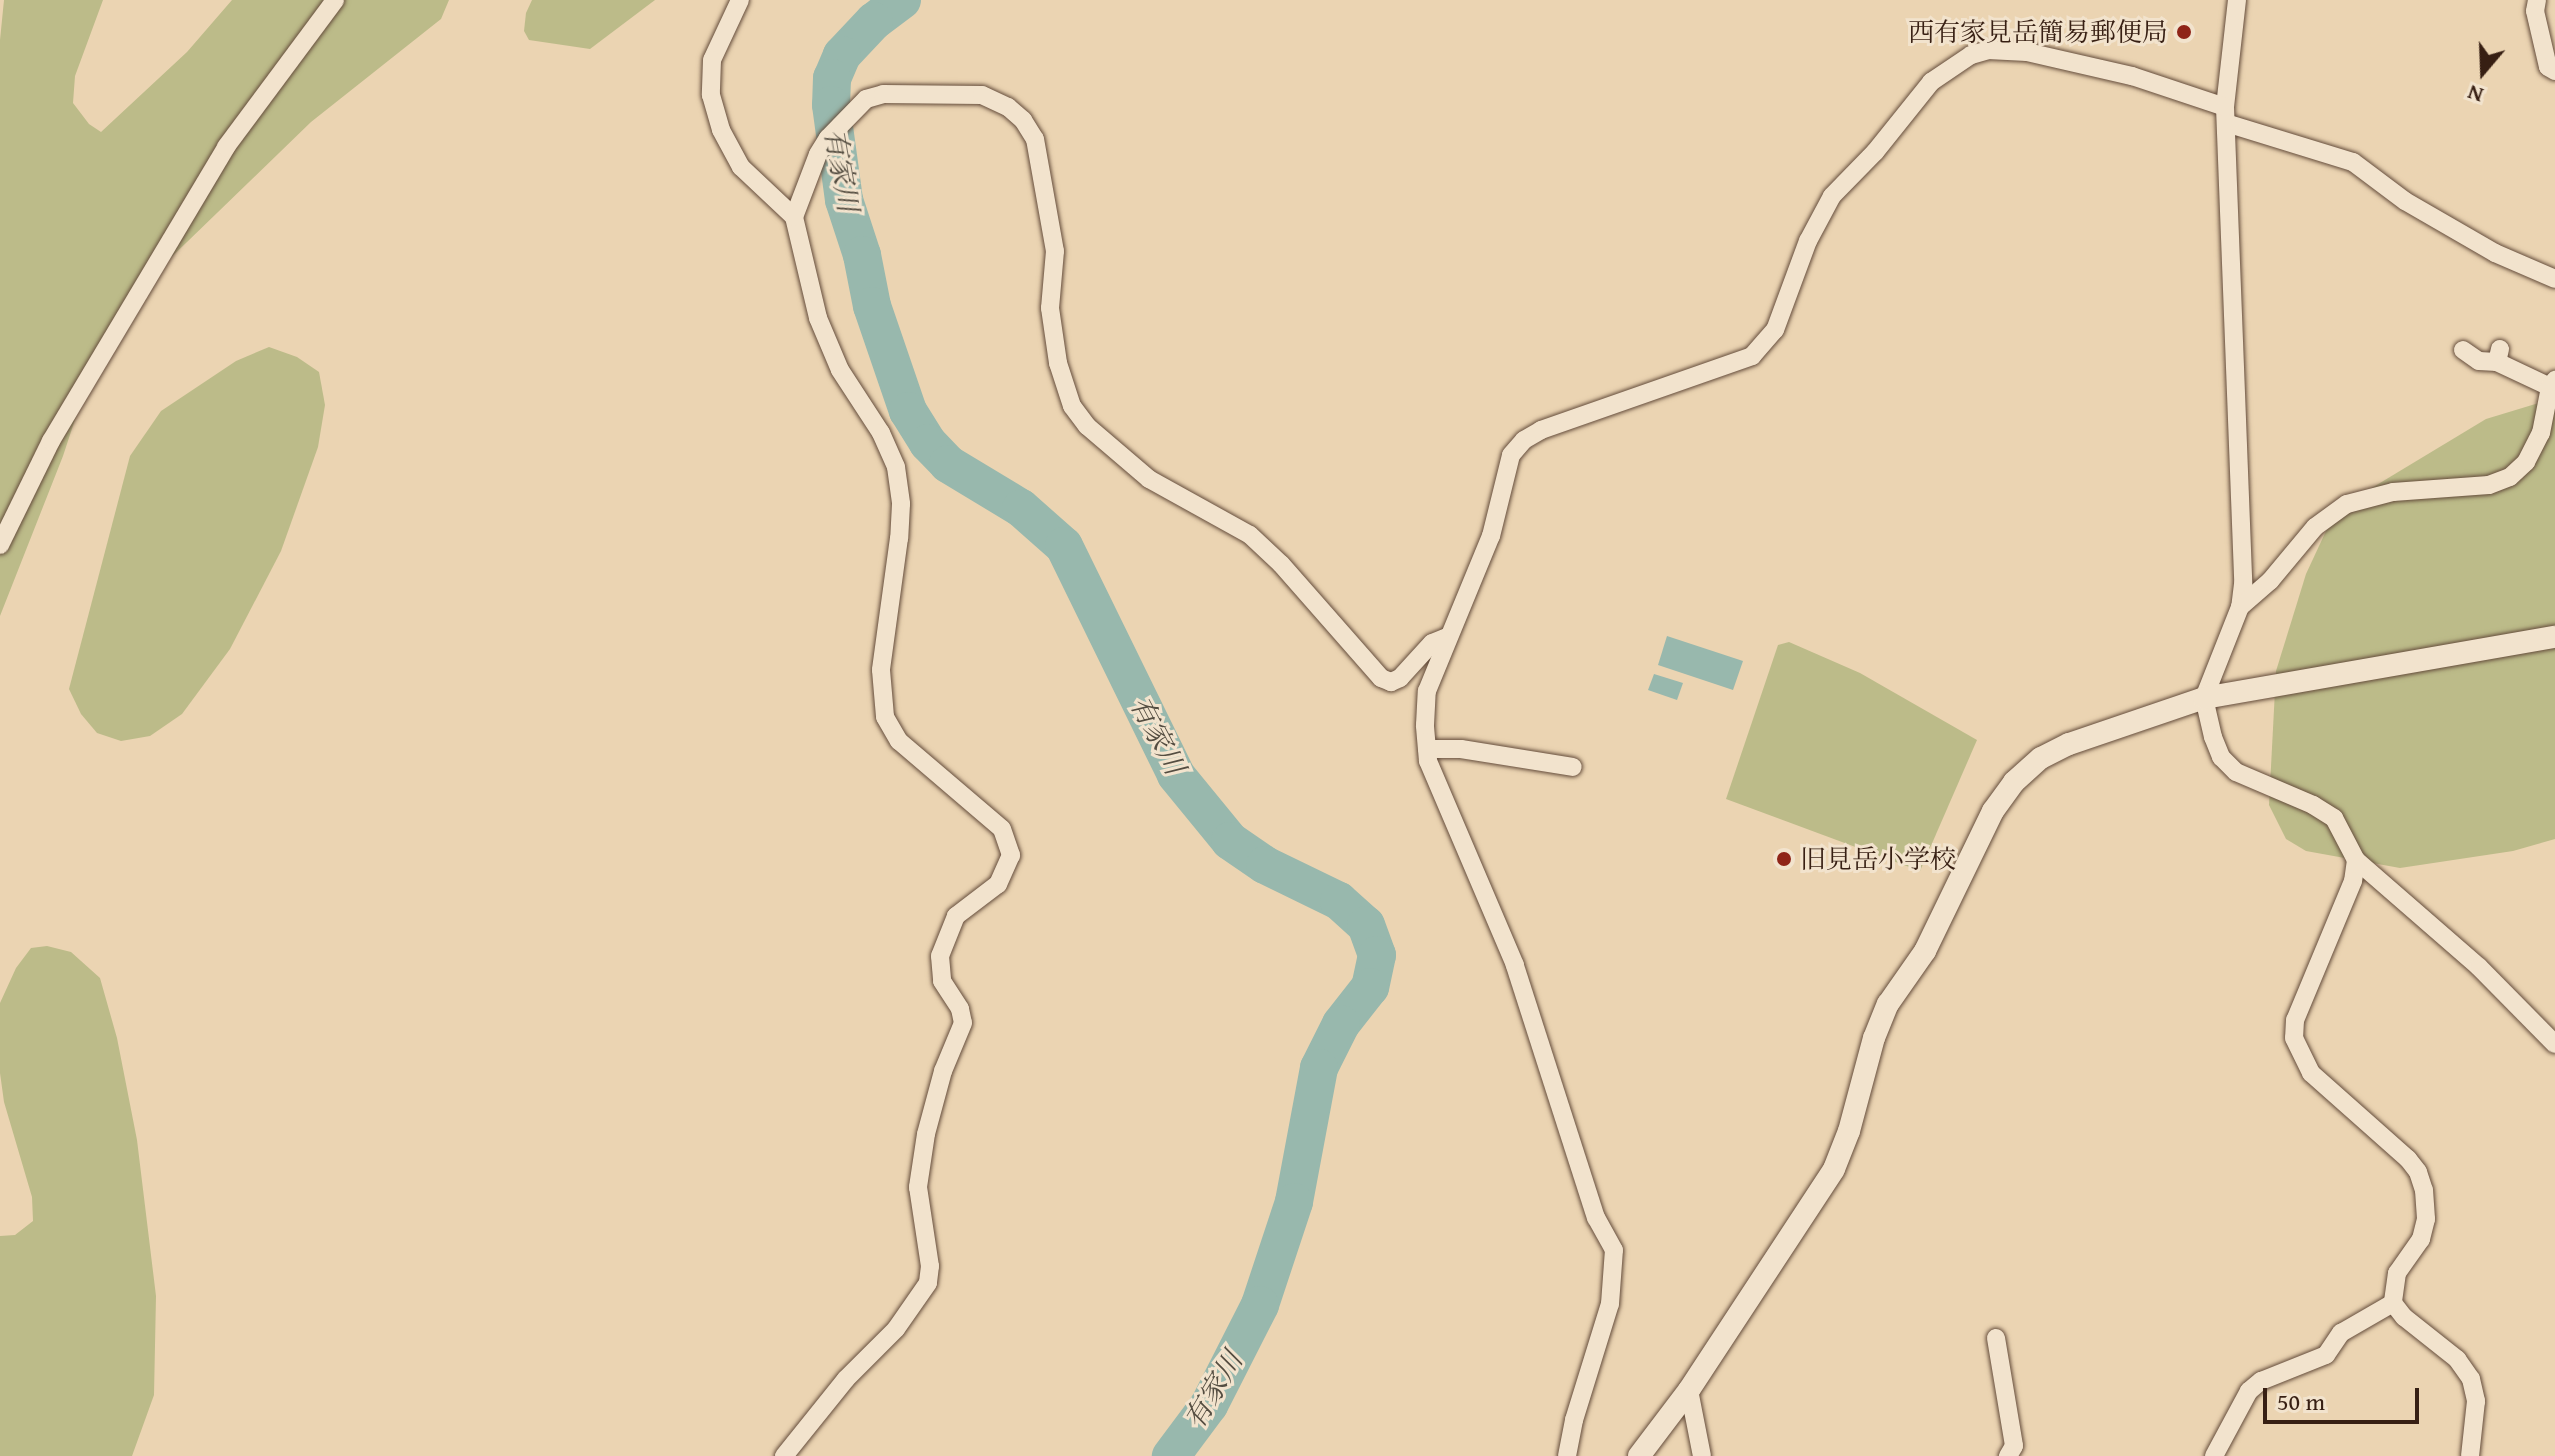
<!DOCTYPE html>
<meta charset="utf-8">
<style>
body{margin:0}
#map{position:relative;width:2555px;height:1456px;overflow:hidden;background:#ebd4b2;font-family:"Gentium Book Plus","Noto Serif JP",serif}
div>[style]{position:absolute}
.green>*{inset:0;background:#bcbb89}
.water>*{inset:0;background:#98b8ad}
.river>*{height:38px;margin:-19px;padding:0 19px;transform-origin:19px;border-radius:19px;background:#98b8ad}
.roads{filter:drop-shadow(0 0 2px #644c3b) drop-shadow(0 0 2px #644c3b)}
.minor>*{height:18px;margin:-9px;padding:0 9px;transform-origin:9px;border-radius:9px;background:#f2e3cd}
.tertiary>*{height:22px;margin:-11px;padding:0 11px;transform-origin:11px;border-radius:11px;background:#f2e3cd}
.dots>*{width:22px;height:22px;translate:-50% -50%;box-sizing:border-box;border:4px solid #f2e3cd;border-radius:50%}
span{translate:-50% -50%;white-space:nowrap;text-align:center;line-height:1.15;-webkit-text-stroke:6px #f2e3cd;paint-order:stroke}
.poi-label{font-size:26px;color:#371f13}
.right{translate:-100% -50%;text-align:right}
.left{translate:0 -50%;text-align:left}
.water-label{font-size:28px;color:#544d41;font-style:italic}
.north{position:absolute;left:2443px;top:32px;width:80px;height:80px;-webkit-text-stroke:6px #f2e3cd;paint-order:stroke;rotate:199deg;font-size:22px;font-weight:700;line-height:32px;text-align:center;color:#371f13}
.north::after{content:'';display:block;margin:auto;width:28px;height:36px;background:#371f13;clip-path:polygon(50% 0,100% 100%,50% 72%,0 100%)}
.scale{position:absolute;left:2263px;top:1388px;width:156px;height:36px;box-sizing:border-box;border:4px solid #371f13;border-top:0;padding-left:10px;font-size:24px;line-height:28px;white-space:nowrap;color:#371f13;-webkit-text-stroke:6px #f2e3cd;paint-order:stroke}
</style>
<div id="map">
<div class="green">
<div style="clip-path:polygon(4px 0,103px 0,75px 76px,73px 103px,89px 124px,101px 132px,187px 52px,232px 0,449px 0,441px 19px,311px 122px,125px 302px,94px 362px,63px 456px,0 616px,0 40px)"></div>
<div style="clip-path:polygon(532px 0,655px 0,590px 49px,529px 40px,524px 31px,526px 13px)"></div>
<div style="clip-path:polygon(269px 347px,297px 357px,319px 372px,325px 405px,318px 447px,281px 551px,230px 649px,182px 714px,150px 736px,121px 741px,97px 733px,81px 714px,69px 689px,130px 456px,161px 411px,236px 361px)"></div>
<div style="clip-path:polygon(2555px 398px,2555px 839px,2513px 851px,2400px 868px,2306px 851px,2286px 839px,2269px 805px,2276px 671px,2306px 574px,2326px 531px,2365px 492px,2486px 419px)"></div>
<div style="clip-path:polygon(1789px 642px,1860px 673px,1977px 740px,1920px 871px,1726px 799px,1778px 645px)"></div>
<div style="clip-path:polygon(47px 946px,71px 952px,100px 978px,117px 1038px,137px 1140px,156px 1296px,154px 1395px,132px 1456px,0 1456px,0 1236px,15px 1235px,33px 1221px,32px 1197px,4px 1102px,0 1073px,0 1003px,16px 968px,31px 948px)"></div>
</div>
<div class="water">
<div style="clip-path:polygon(1667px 636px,1743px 661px,1733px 690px,1658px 665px)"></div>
<div style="clip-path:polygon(1654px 674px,1683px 683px,1677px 700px,1648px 690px)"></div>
</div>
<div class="river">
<div style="left:902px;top:0;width:35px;rotate:143deg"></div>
<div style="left:874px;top:21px;width:47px;rotate:133.3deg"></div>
<div style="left:842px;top:55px;width:25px;rotate:113deg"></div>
<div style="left:832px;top:78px;width:27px;rotate:92deg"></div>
<div style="left:831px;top:105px;width:96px;rotate:82.2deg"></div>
<div style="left:844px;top:200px;width:58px;rotate:71.9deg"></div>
<div style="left:862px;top:255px;width:52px;rotate:78.9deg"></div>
<div style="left:872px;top:306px;width:111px;rotate:71.1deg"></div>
<div style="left:908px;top:411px;width:38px;rotate:58deg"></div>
<div style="left:928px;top:443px;width:29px;rotate:46deg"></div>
<div style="left:948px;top:464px;width:85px;rotate:31.1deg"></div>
<div style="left:1021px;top:508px;width:57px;rotate:41.5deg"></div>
<div style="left:1064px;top:546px;width:255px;rotate:63.9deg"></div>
<div style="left:1176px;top:775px;width:85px;rotate:50.7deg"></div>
<div style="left:1230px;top:841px;width:42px;rotate:34.4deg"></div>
<div style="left:1265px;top:865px;width:82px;rotate:25.9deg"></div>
<div style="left:1339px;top:901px;width:36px;rotate:42deg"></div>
<div style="left:1366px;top:925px;width:32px;rotate:70deg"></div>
<div style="left:1377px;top:955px;width:33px;rotate:102deg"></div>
<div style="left:1370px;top:987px;width:47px;rotate:128.1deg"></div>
<div style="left:1341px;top:1024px;width:49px;rotate:116.6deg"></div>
<div style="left:1319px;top:1068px;width:136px;rotate:100.6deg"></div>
<div style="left:1294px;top:1202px;width:108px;rotate:108.3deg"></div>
<div style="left:1260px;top:1305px;width:112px;rotate:117deg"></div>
<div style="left:1209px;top:1405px;width:64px;rotate:126.7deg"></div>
</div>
<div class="roads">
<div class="minor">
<div style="left:740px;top:0;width:66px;rotate:115deg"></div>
<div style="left:712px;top:60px;width:35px;rotate:92deg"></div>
<div style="left:711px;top:95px;width:36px;rotate:74deg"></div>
<div style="left:721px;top:130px;width:42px;rotate:61.6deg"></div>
<div style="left:741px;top:167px;width:73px;rotate:43.3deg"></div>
<div style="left:794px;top:217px;width:104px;rotate:76.6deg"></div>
<div style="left:818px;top:318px;width:56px;rotate:67.1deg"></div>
<div style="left:840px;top:370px;width:75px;rotate:56.9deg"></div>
<div style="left:881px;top:433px;width:37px;rotate:66deg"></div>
<div style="left:896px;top:467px;width:37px;rotate:82deg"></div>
<div style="left:901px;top:504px;width:34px;rotate:93deg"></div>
<div style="left:899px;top:538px;width:133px;rotate:97.8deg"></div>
<div style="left:881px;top:670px;width:47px;rotate:85.1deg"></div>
<div style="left:885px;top:717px;width:28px;rotate:60deg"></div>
<div style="left:899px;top:741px;width:135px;rotate:40.5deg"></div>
<div style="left:1002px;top:829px;width:28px;rotate:71deg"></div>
<div style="left:1011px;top:855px;width:32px;rotate:114deg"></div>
<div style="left:998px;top:884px;width:53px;rotate:142.7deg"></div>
<div style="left:956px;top:916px;width:43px;rotate:111.8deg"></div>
<div style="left:940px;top:956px;width:25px;rotate:85deg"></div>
<div style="left:942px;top:981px;width:33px;rotate:57deg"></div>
<div style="left:960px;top:1009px;width:14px;rotate:78deg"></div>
<div style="left:963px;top:1023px;width:52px;rotate:112.6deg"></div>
<div style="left:943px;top:1071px;width:65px;rotate:105.1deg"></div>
<div style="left:926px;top:1134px;width:54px;rotate:98.6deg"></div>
<div style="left:918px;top:1187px;width:80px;rotate:81.4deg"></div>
<div style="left:930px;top:1266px;width:17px;rotate:97deg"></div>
<div style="left:928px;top:1283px;width:56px;rotate:124.8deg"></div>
<div style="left:896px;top:1329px;width:71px;rotate:135deg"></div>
<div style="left:846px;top:1379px;width:99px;rotate:128.8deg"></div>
<div style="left:2237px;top:0;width:108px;rotate:96.4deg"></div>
<div style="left:2225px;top:107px;width:477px;rotate:87.8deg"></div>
<div style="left:2243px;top:584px;width:23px;rotate:97deg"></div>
<div style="left:2240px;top:607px;width:98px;rotate:111.6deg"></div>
<div style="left:2204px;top:698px;width:40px;rotate:77deg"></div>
<div style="left:2213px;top:737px;width:22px;rotate:68deg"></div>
<div style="left:2221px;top:757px;width:21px;rotate:45deg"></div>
<div style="left:2236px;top:772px;width:84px;rotate:23.2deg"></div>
<div style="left:2313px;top:805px;width:25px;rotate:32deg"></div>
<div style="left:2334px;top:818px;width:47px;rotate:62.4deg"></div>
<div style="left:2356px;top:860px;width:163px;rotate:41deg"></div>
<div style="left:2479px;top:967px;width:108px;rotate:45.4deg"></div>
<div style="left:2537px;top:0;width:11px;rotate:100deg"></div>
<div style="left:2535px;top:11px;width:57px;rotate:76.9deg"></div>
<div style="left:2548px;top:67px;width:8px;rotate:30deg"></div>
<div style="left:2226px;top:123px;width:133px;rotate:17.1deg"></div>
<div style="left:2353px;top:162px;width:65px;rotate:36.9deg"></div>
<div style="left:2405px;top:201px;width:104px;rotate:30deg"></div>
<div style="left:2495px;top:253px;width:65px;rotate:23.4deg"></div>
<div style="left:794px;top:217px;width:67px;rotate:-69.1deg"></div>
<div style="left:818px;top:154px;width:19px;rotate:-58deg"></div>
<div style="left:828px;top:138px;width:54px;rotate:-45.7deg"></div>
<div style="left:866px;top:99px;width:18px;rotate:-16deg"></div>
<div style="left:883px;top:94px;width:99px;rotate:0.6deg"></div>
<div style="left:982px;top:95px;width:29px;rotate:25deg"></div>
<div style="left:1008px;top:107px;width:20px;rotate:41deg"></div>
<div style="left:1023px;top:120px;width:22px;rotate:58deg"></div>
<div style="left:1035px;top:139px;width:114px;rotate:79.9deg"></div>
<div style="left:1055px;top:251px;width:57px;rotate:95deg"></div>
<div style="left:1050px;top:308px;width:56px;rotate:81.7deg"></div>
<div style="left:1058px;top:363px;width:45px;rotate:72deg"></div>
<div style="left:1072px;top:406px;width:25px;rotate:53deg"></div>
<div style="left:1087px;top:426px;width:82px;rotate:40.5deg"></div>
<div style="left:1149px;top:479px;width:115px;rotate:29deg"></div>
<div style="left:1250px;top:535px;width:42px;rotate:43.1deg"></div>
<div style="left:1281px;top:564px;width:152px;rotate:48.7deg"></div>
<div style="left:1381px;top:678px;width:11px;rotate:22deg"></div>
<div style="left:1391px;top:682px;width:10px;rotate:-24deg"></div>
<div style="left:1400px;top:678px;width:47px;rotate:-47.6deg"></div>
<div style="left:1432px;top:643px;width:16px;rotate:-22deg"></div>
<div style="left:2500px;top:349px;width:13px;rotate:103deg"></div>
<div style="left:2497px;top:362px;width:59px;rotate:25.3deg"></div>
<div style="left:2463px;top:350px;width:19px;rotate:35deg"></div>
<div style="left:2479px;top:361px;width:18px;rotate:3deg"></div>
<div style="left:0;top:545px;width:116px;rotate:-63.9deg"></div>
<div style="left:51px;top:441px;width:342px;rotate:-59.2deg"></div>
<div style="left:226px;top:147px;width:183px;rotate:-53.4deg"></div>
<div style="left:2240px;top:607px;width:40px;rotate:-41deg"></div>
<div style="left:2270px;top:581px;width:70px;rotate:-50.2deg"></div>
<div style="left:2315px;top:527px;width:39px;rotate:-36deg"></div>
<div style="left:2347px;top:504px;width:48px;rotate:-14.6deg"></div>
<div style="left:2393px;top:492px;width:96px;rotate:-4.2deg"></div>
<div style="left:2489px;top:485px;width:22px;rotate:-21deg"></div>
<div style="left:2510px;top:477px;width:22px;rotate:-43deg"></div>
<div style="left:2526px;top:462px;width:33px;rotate:-63deg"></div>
<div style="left:2541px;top:433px;width:47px;rotate:-78.9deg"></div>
<div style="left:2550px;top:387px;width:9px;rotate:-54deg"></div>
<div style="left:1427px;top:749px;width:34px"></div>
<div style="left:1461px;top:749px;width:113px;rotate:9.1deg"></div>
<div style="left:2356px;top:860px;width:21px;rotate:98deg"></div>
<div style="left:2353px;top:881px;width:151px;rotate:112.6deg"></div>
<div style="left:2295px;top:1020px;width:18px;rotate:93deg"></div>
<div style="left:2294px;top:1038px;width:39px;rotate:64deg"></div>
<div style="left:2311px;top:1073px;width:130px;rotate:41.6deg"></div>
<div style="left:2408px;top:1159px;width:16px;rotate:52deg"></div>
<div style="left:2418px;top:1172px;width:19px;rotate:72deg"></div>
<div style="left:2424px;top:1190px;width:29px;rotate:86deg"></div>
<div style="left:2426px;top:1219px;width:21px;rotate:104deg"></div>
<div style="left:2421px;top:1239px;width:42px;rotate:125.2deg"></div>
<div style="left:2397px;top:1273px;width:30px;rotate:98deg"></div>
<div style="left:2393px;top:1303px;width:18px;rotate:52deg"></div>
<div style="left:2404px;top:1317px;width:68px;rotate:38.4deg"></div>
<div style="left:2457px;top:1359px;width:24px;rotate:55deg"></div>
<div style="left:2471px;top:1379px;width:23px;rotate:77deg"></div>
<div style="left:2476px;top:1401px;width:55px;rotate:96.2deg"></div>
<div style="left:1996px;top:1338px;width:109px;rotate:80.5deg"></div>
<div style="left:2014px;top:1446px;width:12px;rotate:121deg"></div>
<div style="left:1689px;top:1390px;width:67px;rotate:78.9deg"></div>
<div style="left:1567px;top:1456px;width:37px;rotate:-79deg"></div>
<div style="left:1574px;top:1420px;width:121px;rotate:-72.8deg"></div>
<div style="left:1610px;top:1304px;width:54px;rotate:-85.8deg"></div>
<div style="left:1614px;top:1250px;width:37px;rotate:-119deg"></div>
<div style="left:1596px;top:1218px;width:266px;rotate:-107.8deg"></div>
<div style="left:1515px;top:965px;width:222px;rotate:-113.1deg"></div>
<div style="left:1428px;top:761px;width:36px;rotate:-95deg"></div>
<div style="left:1425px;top:725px;width:34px;rotate:-87deg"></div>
<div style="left:1427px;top:691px;width:168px;rotate:-67.6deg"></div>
<div style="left:1491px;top:536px;width:83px;rotate:-76.1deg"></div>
<div style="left:1511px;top:455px;width:20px;rotate:-49deg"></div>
<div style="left:1524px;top:440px;width:20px;rotate:-30deg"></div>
<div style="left:1541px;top:430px;width:224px;rotate:-19.3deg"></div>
<div style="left:1752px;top:356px;width:35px;rotate:-49deg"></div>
<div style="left:1775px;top:330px;width:95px;rotate:-69.7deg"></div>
<div style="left:1808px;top:241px;width:51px;rotate:-61.9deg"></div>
<div style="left:1832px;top:196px;width:62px;rotate:-45.7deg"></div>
<div style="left:1875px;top:152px;width:90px;rotate:-51.3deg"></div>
<div style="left:1931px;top:82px;width:48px;rotate:-34deg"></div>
<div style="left:1971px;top:55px;width:18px;rotate:-16deg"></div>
<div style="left:1988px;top:50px;width:39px;rotate:3deg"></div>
<div style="left:2027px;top:52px;width:108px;rotate:12.9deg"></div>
<div style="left:2132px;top:76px;width:98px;rotate:18.4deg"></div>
<div style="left:2214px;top:1456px;width:74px;rotate:-61.7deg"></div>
<div style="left:2249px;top:1391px;width:16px;rotate:-40deg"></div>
<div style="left:2261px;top:1381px;width:70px;rotate:-21.8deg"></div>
<div style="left:2326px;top:1355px;width:27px;rotate:-56deg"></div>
<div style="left:2341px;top:1333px;width:60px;rotate:-30deg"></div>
</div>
<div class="tertiary">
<div style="left:1639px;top:1456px;width:83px;rotate:-52.9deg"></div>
<div style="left:1689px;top:1390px;width:264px;rotate:-56.7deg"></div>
<div style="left:1834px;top:1169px;width:41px;rotate:-68.5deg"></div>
<div style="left:1849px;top:1131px;width:96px;rotate:-75deg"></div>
<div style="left:1874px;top:1038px;width:37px;rotate:-68deg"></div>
<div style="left:1888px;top:1004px;width:65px;rotate:-55.1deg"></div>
<div style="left:1925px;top:951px;width:156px;rotate:-64.1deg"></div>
<div style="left:1993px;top:811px;width:36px;rotate:-54deg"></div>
<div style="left:2014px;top:782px;width:36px;rotate:-42deg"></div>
<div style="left:2041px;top:758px;width:31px;rotate:-27deg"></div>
<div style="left:2069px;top:744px;width:143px;rotate:-18.8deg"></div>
<div style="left:2204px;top:698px;width:356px;rotate:-9.9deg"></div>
</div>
</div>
<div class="dots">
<div style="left:2184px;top:32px;background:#8f2418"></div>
<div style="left:1784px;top:859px;background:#8f2418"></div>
</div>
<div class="poi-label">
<span class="right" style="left:2168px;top:32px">西有家見岳簡易郵便局</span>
<span class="left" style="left:1800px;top:859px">旧見岳小学校</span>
</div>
<div class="water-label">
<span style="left:842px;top:170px;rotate:80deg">有家川</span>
<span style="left:1158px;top:735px;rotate:62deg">有家川</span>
<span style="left:1213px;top:1390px;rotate:-59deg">有家川</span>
</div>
<div class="north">N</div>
<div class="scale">50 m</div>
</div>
